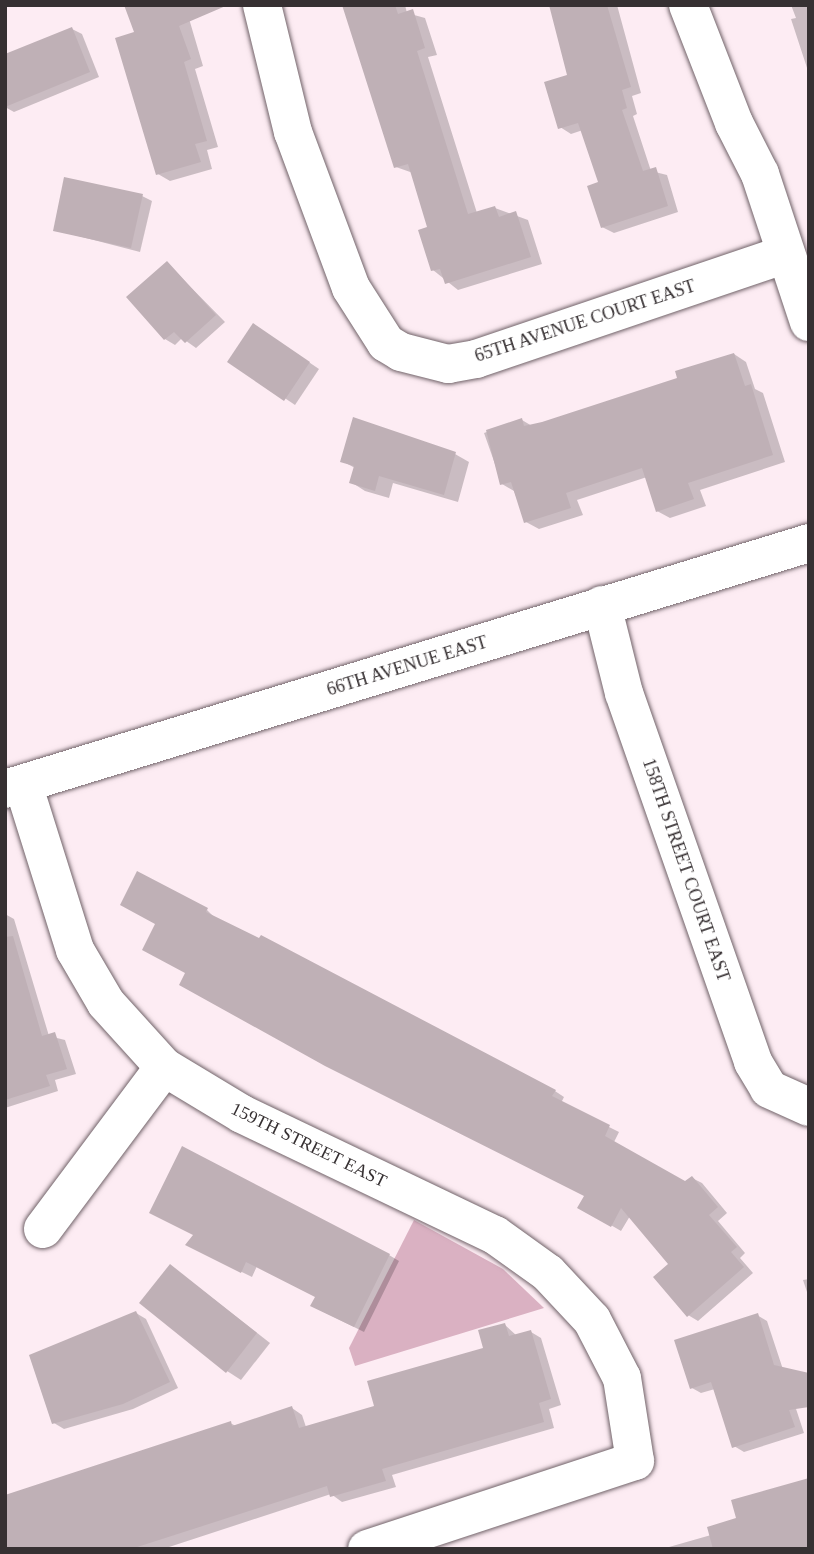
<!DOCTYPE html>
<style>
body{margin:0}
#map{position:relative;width:814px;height:1554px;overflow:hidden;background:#fdecf3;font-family:Georgia,serif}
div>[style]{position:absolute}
.green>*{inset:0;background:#dab1c2}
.shadow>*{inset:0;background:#0003}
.building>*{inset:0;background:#bfb0b6}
.roads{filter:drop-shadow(0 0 2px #716369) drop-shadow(0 0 2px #716369)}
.minor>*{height:38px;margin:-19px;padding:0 19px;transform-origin:19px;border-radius:19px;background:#fff}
span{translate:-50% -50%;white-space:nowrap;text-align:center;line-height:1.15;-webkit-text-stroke:6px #fff;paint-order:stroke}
.street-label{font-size:18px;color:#363032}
.frame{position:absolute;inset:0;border:7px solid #363032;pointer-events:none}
</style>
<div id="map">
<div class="green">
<div style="clip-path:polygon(414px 1220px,503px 1269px,544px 1308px,355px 1366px,349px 1348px)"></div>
</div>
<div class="shadow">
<div style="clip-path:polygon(185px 5px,203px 66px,195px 69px,218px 147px,207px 150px,212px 169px,170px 181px,158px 174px,136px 33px)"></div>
<div style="clip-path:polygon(344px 5px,405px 5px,407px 13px,425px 18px,437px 55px,428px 57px,477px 213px,495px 208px,528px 220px,542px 264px,458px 290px,433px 270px,429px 228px,413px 173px,396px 167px)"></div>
<div style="clip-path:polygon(551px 5px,617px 5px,641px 93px,632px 96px,637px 114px,633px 116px,651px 171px,667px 175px,678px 212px,614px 233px,602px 227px,600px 183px,583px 130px,571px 134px,560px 127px,569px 76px)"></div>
<div style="clip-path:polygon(791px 5px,809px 5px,809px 74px,791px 19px,796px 18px)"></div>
<div style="clip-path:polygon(72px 29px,82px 34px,99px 77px,14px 112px,5px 107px,5px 56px)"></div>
<div style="clip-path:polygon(142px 196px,152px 201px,140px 252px,55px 230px)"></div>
<div style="clip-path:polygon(167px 263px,225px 322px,196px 348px,182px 338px,175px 345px,165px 339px,129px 298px)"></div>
<div style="clip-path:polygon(263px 331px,319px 369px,295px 405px,230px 361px)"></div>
<div style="clip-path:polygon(734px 354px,746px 362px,755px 389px,763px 393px,785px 462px,700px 490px,706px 506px,670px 518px,657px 511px,647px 477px,577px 500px,583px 515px,539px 529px,526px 522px,514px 491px,502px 484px,484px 433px,522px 420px,532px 426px,679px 379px)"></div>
<div style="clip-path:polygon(455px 454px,469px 462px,458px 502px,393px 483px,389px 498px,365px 491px,351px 482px,355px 468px,342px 461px)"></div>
<div style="clip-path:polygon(207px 910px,215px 918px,555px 1091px,564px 1097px,561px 1103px,619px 1132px,614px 1142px,685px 1183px,692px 1178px,702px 1183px,727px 1213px,718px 1221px,745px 1253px,740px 1258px,753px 1273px,698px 1321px,688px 1315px,670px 1264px,630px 1216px,621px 1231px,580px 1207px,586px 1196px,144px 949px)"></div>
<div style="clip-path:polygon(5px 914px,14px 919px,49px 1036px,65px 1040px,76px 1074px,55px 1080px,58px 1091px,5px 1108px)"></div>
<div style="clip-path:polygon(197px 1250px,389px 1255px,399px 1261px,364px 1332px,322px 1311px,317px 1297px,257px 1266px,252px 1277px)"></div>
<div style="clip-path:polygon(171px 1266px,270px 1343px,241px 1380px,227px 1371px)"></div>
<div style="clip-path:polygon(809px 1279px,809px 1298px,803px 1280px)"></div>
<div style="clip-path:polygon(136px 1313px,146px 1319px,178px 1388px,133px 1409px,64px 1429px,54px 1423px)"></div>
<div style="clip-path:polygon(757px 1315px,767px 1321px,804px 1433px,744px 1452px,734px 1446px,715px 1389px,701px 1393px,692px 1388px)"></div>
<div style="clip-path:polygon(505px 1325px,517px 1336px,531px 1332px,541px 1338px,561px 1405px,549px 1409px,554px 1428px,392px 1475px,396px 1487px,342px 1502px,331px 1494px,163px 1549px,5px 1549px,230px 1423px,236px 1426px,292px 1408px,302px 1415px,306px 1427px,377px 1407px,485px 1349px)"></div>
<div style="clip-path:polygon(738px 1520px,809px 1549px,662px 1549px,711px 1535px)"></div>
</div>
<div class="building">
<div style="clip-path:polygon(124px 5px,228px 5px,179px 26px,191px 59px,184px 62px,207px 141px,195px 144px,201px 162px,156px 175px,115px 38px,134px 32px)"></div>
<div style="clip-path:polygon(342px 5px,395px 5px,398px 14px,413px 9px,425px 48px,417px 51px,468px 214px,495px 206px,499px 217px,516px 211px,531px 257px,445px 284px,440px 269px,431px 271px,418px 230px,427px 227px,408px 164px,394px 168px)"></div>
<div style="clip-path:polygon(549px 5px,607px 5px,631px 87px,622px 90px,627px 108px,622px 110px,643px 171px,656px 167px,668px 206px,601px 228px,587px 186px,598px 182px,578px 123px,558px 129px,544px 82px,567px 75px)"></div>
<div style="clip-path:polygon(72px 27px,90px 72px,5px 107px,5px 54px)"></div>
<div style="clip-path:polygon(64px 177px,143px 194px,131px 248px,53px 231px)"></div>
<div style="clip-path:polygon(167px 261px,216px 315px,185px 343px,174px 332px,164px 340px,126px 297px)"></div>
<div style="clip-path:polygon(253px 323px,310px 362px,284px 401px,227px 362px)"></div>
<div style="clip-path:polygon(734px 353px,745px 386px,751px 384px,773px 455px,688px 483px,694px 499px,656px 512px,642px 468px,566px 493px,571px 508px,524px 523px,511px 482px,500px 485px,486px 430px,522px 418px,524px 426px,542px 422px,677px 378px,675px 371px)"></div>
<div style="clip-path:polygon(353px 417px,456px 452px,444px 495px,379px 476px,375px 491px,349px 483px,354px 466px,340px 462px)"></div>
<div style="clip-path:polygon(137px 871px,208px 908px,206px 912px,259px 938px,261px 935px,556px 1090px,552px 1096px,610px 1125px,605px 1136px,685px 1181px,692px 1176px,718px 1207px,709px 1215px,737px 1247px,731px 1252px,744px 1267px,687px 1317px,653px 1277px,668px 1264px,621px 1208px,611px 1227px,577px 1208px,584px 1196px,325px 1066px,179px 985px,185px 973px,142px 950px,155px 924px,120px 905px)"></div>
<div style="clip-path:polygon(13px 936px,42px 1036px,55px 1032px,67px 1069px,46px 1075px,50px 1086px,5px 1100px,5px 937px)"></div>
<div style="clip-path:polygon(182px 1146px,390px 1254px,354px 1327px,310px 1306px,315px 1297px,246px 1262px,241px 1273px,185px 1245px,193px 1235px,149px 1213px)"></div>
<div style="clip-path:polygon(170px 1264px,257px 1333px,226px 1373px,139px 1303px)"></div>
<div style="clip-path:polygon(136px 1311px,170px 1382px,123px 1404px,52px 1424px,29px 1355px)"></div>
<div style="clip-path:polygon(758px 1313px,774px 1365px,809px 1373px,809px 1407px,789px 1410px,795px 1427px,732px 1448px,711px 1382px,690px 1389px,674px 1340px)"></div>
<div style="clip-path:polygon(505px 1323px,509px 1336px,531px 1330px,551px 1399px,539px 1403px,544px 1422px,382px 1469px,386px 1481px,330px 1497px,327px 1486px,131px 1549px,5px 1549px,5px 1495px,231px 1421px,232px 1426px,292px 1406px,299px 1428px,374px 1406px,367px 1381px,483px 1348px,478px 1330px)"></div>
<div style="clip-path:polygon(809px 1478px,809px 1549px,713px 1549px,707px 1527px,736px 1518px,731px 1500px)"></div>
</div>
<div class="roads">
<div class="minor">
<div style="left:262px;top:5px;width:131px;rotate:76.3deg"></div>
<div style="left:293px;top:132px;width:166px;rotate:69.6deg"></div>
<div style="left:351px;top:288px;width:65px;rotate:57.5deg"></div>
<div style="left:386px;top:343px;width:17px;rotate:31deg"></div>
<div style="left:401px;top:352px;width:49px;rotate:14.3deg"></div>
<div style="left:448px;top:364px;width:28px;rotate:-10deg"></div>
<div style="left:476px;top:359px;width:325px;rotate:-18.7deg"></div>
<div style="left:688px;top:5px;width:127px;rotate:68.7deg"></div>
<div style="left:734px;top:123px;width:57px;rotate:63deg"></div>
<div style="left:760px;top:174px;width:156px;rotate:71.7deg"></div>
<div style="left:602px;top:605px;width:91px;rotate:76deg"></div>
<div style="left:624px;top:693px;width:391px;rotate:70.7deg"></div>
<div style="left:753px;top:1062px;width:31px;rotate:59deg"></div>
<div style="left:769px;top:1089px;width:44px;rotate:24.2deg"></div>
<div style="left:23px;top:784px;width:174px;rotate:72.6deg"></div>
<div style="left:75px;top:950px;width:61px;rotate:59.7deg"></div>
<div style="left:106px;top:1003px;width:86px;rotate:47.8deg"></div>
<div style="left:164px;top:1067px;width:91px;rotate:31.1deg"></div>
<div style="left:242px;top:1114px;width:280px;rotate:25.6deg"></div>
<div style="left:495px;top:1235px;width:65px;rotate:35.6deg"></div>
<div style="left:548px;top:1273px;width:64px;rotate:46.9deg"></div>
<div style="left:592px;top:1320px;width:65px;rotate:62.7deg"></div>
<div style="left:622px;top:1378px;width:84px;rotate:81.1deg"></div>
<div style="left:635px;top:1461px;width:282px;rotate:161.8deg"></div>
<div style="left:5px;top:789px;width:841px;rotate:-17.01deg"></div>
<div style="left:43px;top:1229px;width:202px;rotate:-53.2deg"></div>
</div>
</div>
<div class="street-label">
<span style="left:585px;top:321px;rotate:-18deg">65TH AVENUE COURT EAST</span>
<span style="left:407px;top:666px;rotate:-17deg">66TH AVENUE EAST</span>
<span style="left:686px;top:870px;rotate:71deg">158TH STREET COURT EAST</span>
<span style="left:309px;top:1145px;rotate:26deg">159TH STREET EAST</span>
</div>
<div class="frame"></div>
</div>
